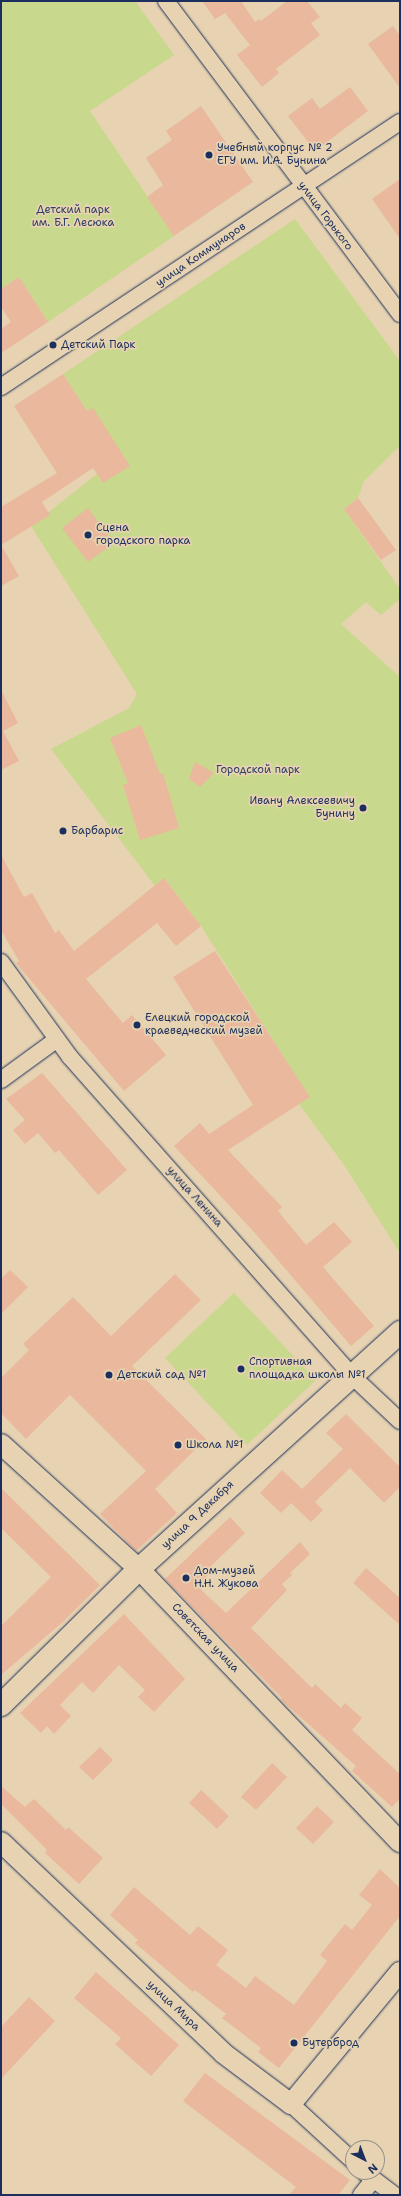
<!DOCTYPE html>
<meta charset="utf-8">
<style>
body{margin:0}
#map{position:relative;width:401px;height:2196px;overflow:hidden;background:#e7d3b1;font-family:"Shantell Sans",sans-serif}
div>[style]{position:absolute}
.green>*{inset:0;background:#c8d88c}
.building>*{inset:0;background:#e9b89d}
.roads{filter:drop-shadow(0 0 1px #1b2f5e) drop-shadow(0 0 1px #1b2f5e)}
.minor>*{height:16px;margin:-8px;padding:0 8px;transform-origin:8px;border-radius:8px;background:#e7d3b1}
.tertiary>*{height:20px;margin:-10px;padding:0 10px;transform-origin:10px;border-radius:10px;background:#e7d3b1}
.secondary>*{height:22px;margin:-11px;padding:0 11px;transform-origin:11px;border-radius:11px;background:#e7d3b1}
.dots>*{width:11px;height:11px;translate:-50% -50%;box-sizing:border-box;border:2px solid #e7d3b1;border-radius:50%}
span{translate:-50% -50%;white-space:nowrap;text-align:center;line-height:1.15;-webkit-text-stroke:3.5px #e7d3b1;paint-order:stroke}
.poi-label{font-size:11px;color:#1b2f5e}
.left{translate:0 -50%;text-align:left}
.right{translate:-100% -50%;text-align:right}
.park-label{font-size:11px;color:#2c4063}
.street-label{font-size:11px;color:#1b2f5e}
.frame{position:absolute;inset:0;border:2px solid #1b2f5e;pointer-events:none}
.north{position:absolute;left:345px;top:2140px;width:40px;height:40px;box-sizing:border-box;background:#e7d3b1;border:1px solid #959190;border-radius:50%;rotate:138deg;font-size:11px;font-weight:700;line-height:16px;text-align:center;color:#1b2f5e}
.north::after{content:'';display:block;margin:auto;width:14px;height:18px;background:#1b2f5e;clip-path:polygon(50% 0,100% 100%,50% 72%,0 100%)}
</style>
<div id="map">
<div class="green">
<div style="clip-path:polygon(1px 1px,135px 1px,174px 55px,90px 111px,174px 236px,48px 322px,19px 277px,1px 289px)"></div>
<div style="clip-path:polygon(295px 219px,400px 361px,400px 446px,364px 481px,358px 498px,344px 509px,400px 589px,400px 599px,381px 615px,366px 602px,341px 624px,400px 677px,400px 1253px,344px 1165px,299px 1104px,309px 1097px,201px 926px,165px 879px,155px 886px,51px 749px,129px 708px,137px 694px,31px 526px,97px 474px,87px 411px,63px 374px)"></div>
<div style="clip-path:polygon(234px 1293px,316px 1380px,247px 1445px,165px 1358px)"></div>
</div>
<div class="building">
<div style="clip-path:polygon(202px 1px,241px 1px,255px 22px,259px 19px,261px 21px,287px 1px,307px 1px,320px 17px,311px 23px,320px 35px,276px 69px,279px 73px,262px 87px,237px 55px,250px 45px,225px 13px,215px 19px)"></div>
<div style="clip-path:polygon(393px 26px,400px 36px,400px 88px,368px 44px)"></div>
<div style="clip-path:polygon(350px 87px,368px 111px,315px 151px,288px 116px,312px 98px,320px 109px)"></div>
<div style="clip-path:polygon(201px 106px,253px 182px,174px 236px,147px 197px,163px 185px,146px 158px,172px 140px,166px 131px)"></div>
<div style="clip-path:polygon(400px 179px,400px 239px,372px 199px)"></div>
<div style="clip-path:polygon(19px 277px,48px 322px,1px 353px,1px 329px,11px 322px,1px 307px,1px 289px)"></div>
<div style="clip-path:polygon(63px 374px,87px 411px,93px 408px,130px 466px,103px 483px,93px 468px,42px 502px,50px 515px,1px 545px,19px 576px,1px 586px,1px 507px,57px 473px,14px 406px)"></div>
<div style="clip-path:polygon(358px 498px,396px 550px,381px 560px,344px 509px)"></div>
<div style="clip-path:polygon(88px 508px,114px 543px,88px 562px,62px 528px)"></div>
<div style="clip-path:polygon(1px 690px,18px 723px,3px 731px,19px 761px,1px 770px)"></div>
<div style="clip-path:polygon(141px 725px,160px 774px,163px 773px,179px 828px,140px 840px,123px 785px,128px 783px,110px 738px)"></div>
<div style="clip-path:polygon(195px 762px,214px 773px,200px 787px,189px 779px)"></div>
<div style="clip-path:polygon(1px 855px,24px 897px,32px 893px,55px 933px,59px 930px,74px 951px,164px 878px,201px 926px,176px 946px,157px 923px,86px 979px,123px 1023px,132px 1015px,166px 1055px,124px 1091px,16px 963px,19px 961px,1px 930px)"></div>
<div style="clip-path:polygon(215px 951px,310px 1097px,228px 1150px,282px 1207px,278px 1211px,306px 1245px,334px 1222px,352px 1242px,323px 1267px,374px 1326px,351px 1346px,254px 1232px,174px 1146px,200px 1123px,209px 1134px,253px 1105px,173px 977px)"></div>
<div style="clip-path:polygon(42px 1073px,127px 1170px,98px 1195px,59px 1150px,55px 1153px,38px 1133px,25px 1144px,13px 1130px,25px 1120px,6px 1099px)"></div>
<div style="clip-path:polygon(10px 1270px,28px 1287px,1px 1314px,1px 1279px)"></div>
<div style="clip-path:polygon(175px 1274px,201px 1300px,132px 1366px,206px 1439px,155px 1489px,177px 1513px,136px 1551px,100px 1514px,146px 1471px,70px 1395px,26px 1439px,1px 1413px,1px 1378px,29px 1350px,23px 1344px,73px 1297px,111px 1336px)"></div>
<div style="clip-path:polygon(346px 1414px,400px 1467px,400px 1487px,384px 1503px,350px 1468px,315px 1502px,323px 1510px,311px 1522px,291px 1503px,281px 1513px,260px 1493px,282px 1470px,302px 1489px,343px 1449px,326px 1433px)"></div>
<div style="clip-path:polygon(1px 1488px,100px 1585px,64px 1621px,1px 1675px,1px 1626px,51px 1577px,1px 1528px)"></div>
<div style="clip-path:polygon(230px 1517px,245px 1533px,206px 1571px,209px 1574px,197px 1586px,226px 1613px,300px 1542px,310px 1554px,290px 1573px,292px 1575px,282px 1584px,287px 1590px,251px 1628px,312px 1688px,315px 1684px,341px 1708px,345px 1703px,362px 1718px,352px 1730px,400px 1774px,400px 1799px,392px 1807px,352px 1771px,356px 1766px,281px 1700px,282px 1698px,165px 1579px)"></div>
<div style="clip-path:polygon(366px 1568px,400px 1598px,400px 1625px,353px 1583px)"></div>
<div style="clip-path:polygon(124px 1614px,185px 1679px,154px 1712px,138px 1697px,145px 1690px,119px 1665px,93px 1693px,82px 1682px,60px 1705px,71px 1716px,54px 1734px,47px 1726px,41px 1733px,20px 1713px)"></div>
<div style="clip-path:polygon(100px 1747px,113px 1760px,93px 1780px,79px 1767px)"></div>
<div style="clip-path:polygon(272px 1763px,287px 1777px,256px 1810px,241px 1797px)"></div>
<div style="clip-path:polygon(1px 1786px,25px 1807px,34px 1799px,66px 1830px,68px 1827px,103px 1858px,79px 1884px,45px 1853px,47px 1850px,1px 1804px)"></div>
<div style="clip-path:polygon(201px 1790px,229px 1816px,217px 1829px,189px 1803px)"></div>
<div style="clip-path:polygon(317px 1806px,334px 1822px,313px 1844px,296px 1828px)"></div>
<div style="clip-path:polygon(380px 1869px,400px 1888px,400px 1916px,279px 2068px,258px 2052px,261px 2048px,222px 2018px,226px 2014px,195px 1990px,193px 1992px,135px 1943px,138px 1940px,110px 1915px,134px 1887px,190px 1935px,198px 1926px,228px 1950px,216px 1965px,246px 1988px,255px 1976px,294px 2005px,327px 1961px,320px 1955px,345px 1924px,352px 1930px,372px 1905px,359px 1895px)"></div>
<div style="clip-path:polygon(96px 1972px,179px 2045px,151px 2076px,115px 2044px,121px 2038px,74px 1998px)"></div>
<div style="clip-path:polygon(29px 1997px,55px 2021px,1px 2079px,1px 2027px)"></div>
<div style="clip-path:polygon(205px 2073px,350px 2180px,338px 2195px,289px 2195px,296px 2187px,183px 2101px)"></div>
</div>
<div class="roads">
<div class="minor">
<div style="left:166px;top:1px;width:391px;rotate:53.2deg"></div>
<div style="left:1px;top:387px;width:479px;rotate:-33.6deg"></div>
<div style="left:1px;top:962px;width:117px;rotate:54deg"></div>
<div style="left:70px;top:1057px;width:424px;rotate:48.5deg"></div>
<div style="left:351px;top:1375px;width:67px;rotate:43.2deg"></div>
<div style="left:1px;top:1080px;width:68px;rotate:-36deg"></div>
<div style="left:291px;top:2104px;width:84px;rotate:42.6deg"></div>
<div style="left:364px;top:2172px;width:38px;rotate:37deg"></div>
<div style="left:361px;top:2195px;width:19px;rotate:-51deg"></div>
</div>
<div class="tertiary">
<div style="left:1px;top:1444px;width:186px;rotate:42.2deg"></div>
<div style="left:139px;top:1569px;width:378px;rotate:46.3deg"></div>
<div style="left:1px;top:1842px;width:306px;rotate:43.5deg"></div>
<div style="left:223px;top:2053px;width:85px;rotate:36.9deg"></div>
<div style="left:291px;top:2104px;width:171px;rotate:-50.5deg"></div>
</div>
<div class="secondary">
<div style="left:1px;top:1705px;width:194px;rotate:-44.6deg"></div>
<div style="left:139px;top:1569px;width:353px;rotate:-42.2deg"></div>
</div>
</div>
<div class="dots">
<div style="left:209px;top:155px;background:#1b2f5e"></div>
<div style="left:53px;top:345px;background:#1b2f5e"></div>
<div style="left:88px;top:535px;background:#1b2f5e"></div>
<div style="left:363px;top:808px;background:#1b2f5e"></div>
<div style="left:63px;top:831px;background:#1b2f5e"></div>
<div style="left:137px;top:1025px;background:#1b2f5e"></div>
<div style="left:241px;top:1369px;background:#1b2f5e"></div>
<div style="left:109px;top:1375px;background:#1b2f5e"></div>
<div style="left:178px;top:1445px;background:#1b2f5e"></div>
<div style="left:186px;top:1578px;background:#1b2f5e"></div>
<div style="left:294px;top:2043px;background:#1b2f5e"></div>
</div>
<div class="poi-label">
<span class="left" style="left:217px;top:155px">Учебный корпус № 2<br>ЕГУ им. И.А. Бунина</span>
<span class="left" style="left:61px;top:345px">Детский Парк</span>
<span class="left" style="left:96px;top:535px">Сцена<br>городского парка</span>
<span class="right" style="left:355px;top:808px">Ивану Алексеевичу<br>Бунину</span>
<span class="left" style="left:71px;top:831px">Барбарис</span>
<span class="left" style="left:145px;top:1025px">Елецкий городской<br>краеведческий музей</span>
<span class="left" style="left:249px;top:1369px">Спортивная<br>площадка школы №1</span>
<span class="left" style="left:117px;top:1375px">Детский сад №1</span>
<span class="left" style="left:186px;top:1445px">Школа №1</span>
<span class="left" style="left:194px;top:1578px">Дом-музей<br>Н.Н. Жукова</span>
<span class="left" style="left:302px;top:2043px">Бутерброд</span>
</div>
<div class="park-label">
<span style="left:73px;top:217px">Детский парк<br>им. Б.Г. Лесюка</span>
<span style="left:258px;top:770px">Городской парк</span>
</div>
<div class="street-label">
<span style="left:325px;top:216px;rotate:53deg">улица Горького</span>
<span style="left:201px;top:255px;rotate:-34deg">улица Коммунаров</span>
<span style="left:194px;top:1197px;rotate:48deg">улица Ленина</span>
<span style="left:198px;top:1515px;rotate:-43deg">улица 9 Декабря</span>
<span style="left:205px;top:1638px;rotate:46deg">Советская улица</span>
<span style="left:173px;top:2006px;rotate:43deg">улица Мира</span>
</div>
<div class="frame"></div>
<div class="north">N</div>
</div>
